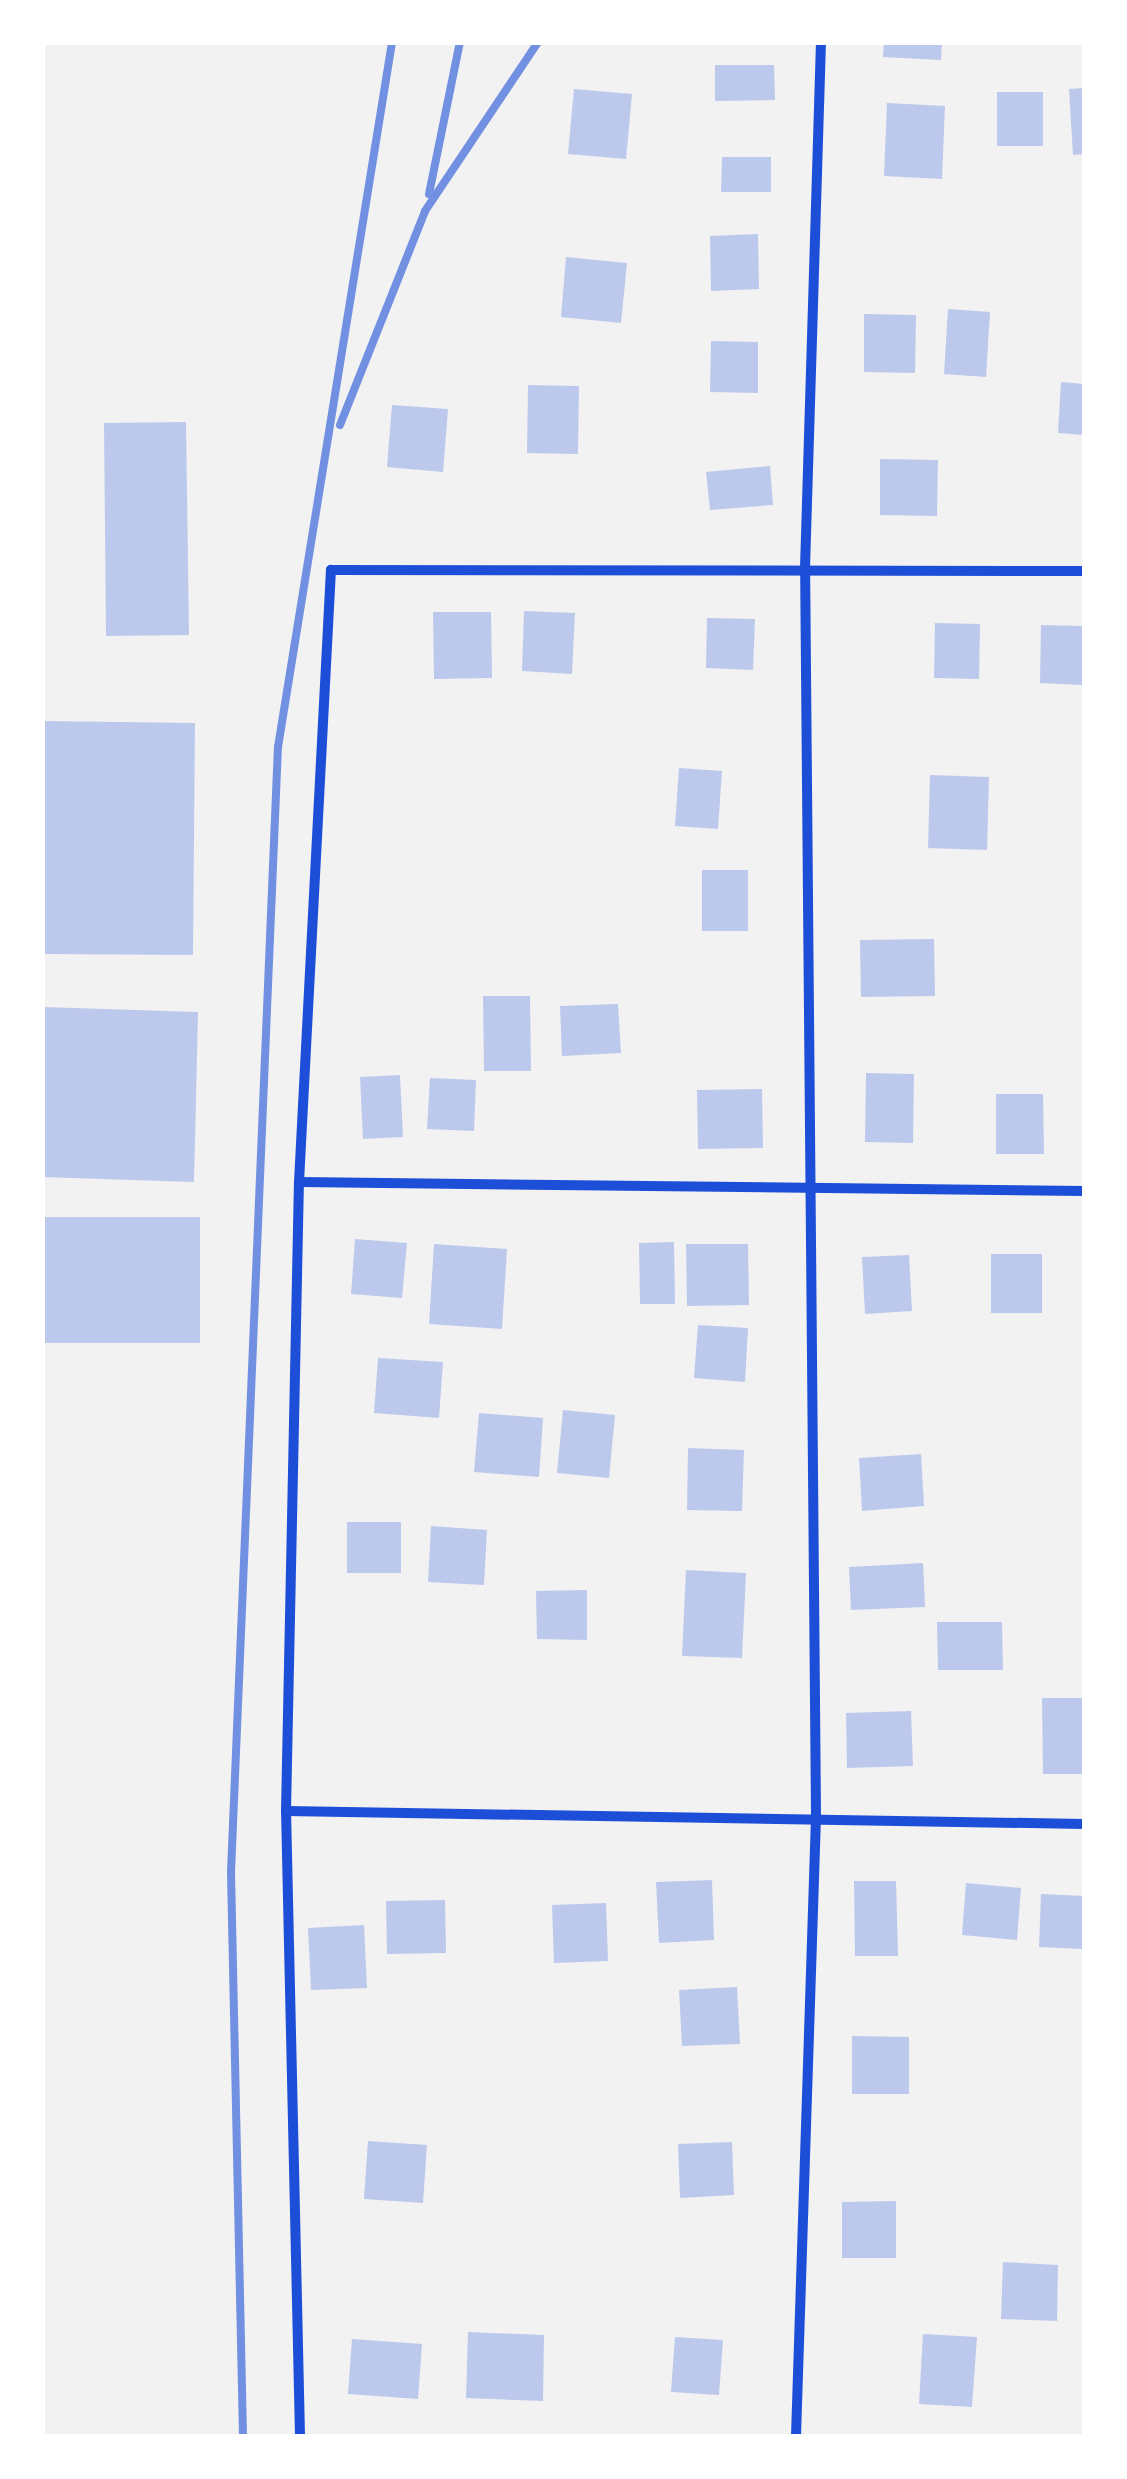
<!DOCTYPE html>
<style>
body{margin:0}
#map{position:relative;width:1127px;height:2479px;overflow:hidden;background:#f2f2f2;font-family:"Nunito Sans",sans-serif}
div>[style]{position:absolute}
.building>*{inset:0;background:#bdc9ec}
.minor>*{height:10px;margin:-5px;padding:0 5px;transform-origin:5px;border-radius:5px;background:#1d4ed8}
.rail>*{height:8px;margin:-4px;padding:0 4px;transform-origin:4px;border-radius:4px;background:#7290e2}
span{translate:-50% -50%;white-space:nowrap;text-align:center;line-height:1.15;-webkit-text-stroke:9px #fff;paint-order:stroke}
.frame{position:absolute;inset:0;border:45px solid #fff;pointer-events:none}
</style>
<div id="map">
<div class="building">
<div style="clip-path:polygon(884px 42px,942px 42px,941px 60px,883px 57px)"></div>
<div style="clip-path:polygon(715px 65px,774px 65px,775px 100px,715px 101px)"></div>
<div style="clip-path:polygon(1084px 88px,1084px 154px,1073px 155px,1069px 89px)"></div>
<div style="clip-path:polygon(574px 89px,632px 94px,626px 159px,568px 154px)"></div>
<div style="clip-path:polygon(997px 92px,1043px 92px,1043px 146px,997px 146px)"></div>
<div style="clip-path:polygon(887px 103px,945px 106px,942px 179px,884px 176px)"></div>
<div style="clip-path:polygon(722px 157px,771px 157px,771px 192px,721px 192px)"></div>
<div style="clip-path:polygon(758px 234px,759px 289px,711px 291px,710px 236px)"></div>
<div style="clip-path:polygon(566px 257px,627px 263px,621px 323px,561px 317px)"></div>
<div style="clip-path:polygon(948px 309px,990px 312px,986px 377px,944px 374px)"></div>
<div style="clip-path:polygon(864px 314px,916px 315px,915px 373px,864px 372px)"></div>
<div style="clip-path:polygon(711px 341px,758px 342px,758px 393px,710px 392px)"></div>
<div style="clip-path:polygon(1061px 382px,1084px 384px,1084px 435px,1058px 433px)"></div>
<div style="clip-path:polygon(528px 385px,579px 386px,578px 454px,527px 453px)"></div>
<div style="clip-path:polygon(392px 405px,448px 409px,443px 472px,387px 467px)"></div>
<div style="clip-path:polygon(186px 422px,189px 635px,106px 636px,104px 423px)"></div>
<div style="clip-path:polygon(880px 459px,938px 460px,937px 516px,880px 515px)"></div>
<div style="clip-path:polygon(770px 466px,773px 505px,710px 510px,706px 472px)"></div>
<div style="clip-path:polygon(524px 611px,575px 613px,572px 674px,522px 671px)"></div>
<div style="clip-path:polygon(433px 612px,491px 612px,492px 678px,434px 679px)"></div>
<div style="clip-path:polygon(707px 618px,755px 619px,753px 670px,706px 668px)"></div>
<div style="clip-path:polygon(935px 623px,980px 624px,979px 679px,934px 678px)"></div>
<div style="clip-path:polygon(1041px 625px,1084px 626px,1084px 685px,1040px 683px)"></div>
<div style="clip-path:polygon(42px 721px,195px 723px,193px 955px,42px 954px)"></div>
<div style="clip-path:polygon(679px 768px,722px 771px,718px 829px,675px 826px)"></div>
<div style="clip-path:polygon(930px 775px,989px 777px,987px 850px,928px 848px)"></div>
<div style="clip-path:polygon(702px 870px,748px 870px,748px 931px,702px 931px)"></div>
<div style="clip-path:polygon(934px 939px,935px 996px,861px 997px,860px 940px)"></div>
<div style="clip-path:polygon(483px 996px,530px 996px,531px 1071px,484px 1071px)"></div>
<div style="clip-path:polygon(618px 1004px,621px 1053px,562px 1056px,560px 1006px)"></div>
<div style="clip-path:polygon(42px 1007px,198px 1012px,194px 1182px,42px 1177px)"></div>
<div style="clip-path:polygon(866px 1073px,914px 1074px,913px 1143px,865px 1142px)"></div>
<div style="clip-path:polygon(400px 1075px,403px 1137px,363px 1139px,360px 1077px)"></div>
<div style="clip-path:polygon(430px 1078px,476px 1080px,474px 1131px,427px 1129px)"></div>
<div style="clip-path:polygon(762px 1089px,763px 1148px,698px 1149px,697px 1090px)"></div>
<div style="clip-path:polygon(996px 1094px,1043px 1094px,1044px 1154px,996px 1154px)"></div>
<div style="clip-path:polygon(42px 1217px,200px 1217px,200px 1343px,42px 1343px)"></div>
<div style="clip-path:polygon(355px 1239px,407px 1243px,402px 1298px,351px 1294px)"></div>
<div style="clip-path:polygon(674px 1242px,675px 1304px,640px 1304px,639px 1243px)"></div>
<div style="clip-path:polygon(434px 1244px,507px 1249px,502px 1329px,429px 1324px)"></div>
<div style="clip-path:polygon(686px 1244px,748px 1244px,749px 1305px,687px 1306px)"></div>
<div style="clip-path:polygon(991px 1254px,1042px 1254px,1042px 1313px,991px 1313px)"></div>
<div style="clip-path:polygon(909px 1255px,912px 1311px,865px 1314px,862px 1257px)"></div>
<div style="clip-path:polygon(698px 1325px,748px 1328px,745px 1382px,694px 1378px)"></div>
<div style="clip-path:polygon(378px 1358px,443px 1362px,439px 1418px,374px 1413px)"></div>
<div style="clip-path:polygon(563px 1410px,615px 1415px,609px 1478px,557px 1473px)"></div>
<div style="clip-path:polygon(479px 1413px,543px 1418px,539px 1477px,474px 1472px)"></div>
<div style="clip-path:polygon(688px 1448px,744px 1450px,742px 1511px,687px 1510px)"></div>
<div style="clip-path:polygon(921px 1454px,924px 1506px,862px 1511px,859px 1458px)"></div>
<div style="clip-path:polygon(347px 1522px,401px 1522px,401px 1573px,347px 1573px)"></div>
<div style="clip-path:polygon(431px 1526px,487px 1530px,484px 1585px,428px 1582px)"></div>
<div style="clip-path:polygon(923px 1563px,925px 1607px,851px 1610px,849px 1567px)"></div>
<div style="clip-path:polygon(686px 1570px,746px 1573px,742px 1658px,682px 1656px)"></div>
<div style="clip-path:polygon(587px 1590px,587px 1640px,537px 1639px,536px 1591px)"></div>
<div style="clip-path:polygon(937px 1622px,1002px 1622px,1003px 1670px,938px 1670px)"></div>
<div style="clip-path:polygon(1042px 1698px,1084px 1698px,1084px 1774px,1043px 1774px)"></div>
<div style="clip-path:polygon(911px 1711px,913px 1766px,847px 1768px,846px 1713px)"></div>
<div style="clip-path:polygon(712px 1880px,714px 1940px,659px 1943px,656px 1882px)"></div>
<div style="clip-path:polygon(854px 1881px,896px 1881px,898px 1956px,855px 1956px)"></div>
<div style="clip-path:polygon(966px 1883px,1021px 1888px,1017px 1940px,962px 1935px)"></div>
<div style="clip-path:polygon(1041px 1894px,1084px 1896px,1084px 1949px,1039px 1947px)"></div>
<div style="clip-path:polygon(445px 1900px,446px 1953px,387px 1954px,386px 1901px)"></div>
<div style="clip-path:polygon(606px 1903px,608px 1961px,554px 1963px,552px 1905px)"></div>
<div style="clip-path:polygon(364px 1925px,367px 1988px,311px 1990px,308px 1928px)"></div>
<div style="clip-path:polygon(737px 1987px,740px 2044px,682px 2046px,679px 1990px)"></div>
<div style="clip-path:polygon(852px 2036px,909px 2037px,909px 2094px,852px 2094px)"></div>
<div style="clip-path:polygon(368px 2141px,427px 2145px,423px 2203px,364px 2199px)"></div>
<div style="clip-path:polygon(732px 2142px,734px 2195px,680px 2198px,678px 2144px)"></div>
<div style="clip-path:polygon(896px 2201px,896px 2258px,842px 2258px,842px 2202px)"></div>
<div style="clip-path:polygon(1003px 2262px,1058px 2265px,1057px 2321px,1001px 2319px)"></div>
<div style="clip-path:polygon(468px 2332px,544px 2335px,543px 2401px,466px 2398px)"></div>
<div style="clip-path:polygon(923px 2334px,977px 2337px,972px 2407px,919px 2404px)"></div>
<div style="clip-path:polygon(675px 2337px,723px 2340px,719px 2395px,671px 2392px)"></div>
<div style="clip-path:polygon(352px 2339px,422px 2344px,418px 2399px,348px 2394px)"></div>
</div>
<div class="minor">
<div style="left:299px;top:1182px;width:785px;rotate:0.66deg"></div>
<div style="left:286px;top:1811px;width:798px;rotate:0.93deg"></div>
<div style="left:300px;top:2436px;width:625px;rotate:-91.28deg"></div>
<div style="left:286px;top:1811px;width:629px;rotate:-88.82deg"></div>
<div style="left:299px;top:1182px;width:613px;rotate:-87.01deg"></div>
<div style="left:331px;top:570px;width:753px;rotate:0.08deg"></div>
<div style="left:796px;top:2436px;width:620px;rotate:-88.15deg"></div>
<div style="left:816px;top:1816px;width:1248px;rotate:-90.5deg"></div>
<div style="left:805px;top:568px;width:526px;rotate:-88.26deg"></div>
</div>
<div class="rail">
<div style="left:429px;top:194px;width:155px;rotate:-78.5deg"></div>
<div style="left:340px;top:425px;width:230px;rotate:-68.3deg"></div>
<div style="left:425px;top:211px;width:203px;rotate:-56.2deg"></div>
<div style="left:243px;top:2436px;width:564px;rotate:-91.22deg"></div>
<div style="left:231px;top:1872px;width:1126px;rotate:-87.61deg"></div>
<div style="left:278px;top:747px;width:714px;rotate:-80.81deg"></div>
</div>
<div class="frame"></div>
</div>
